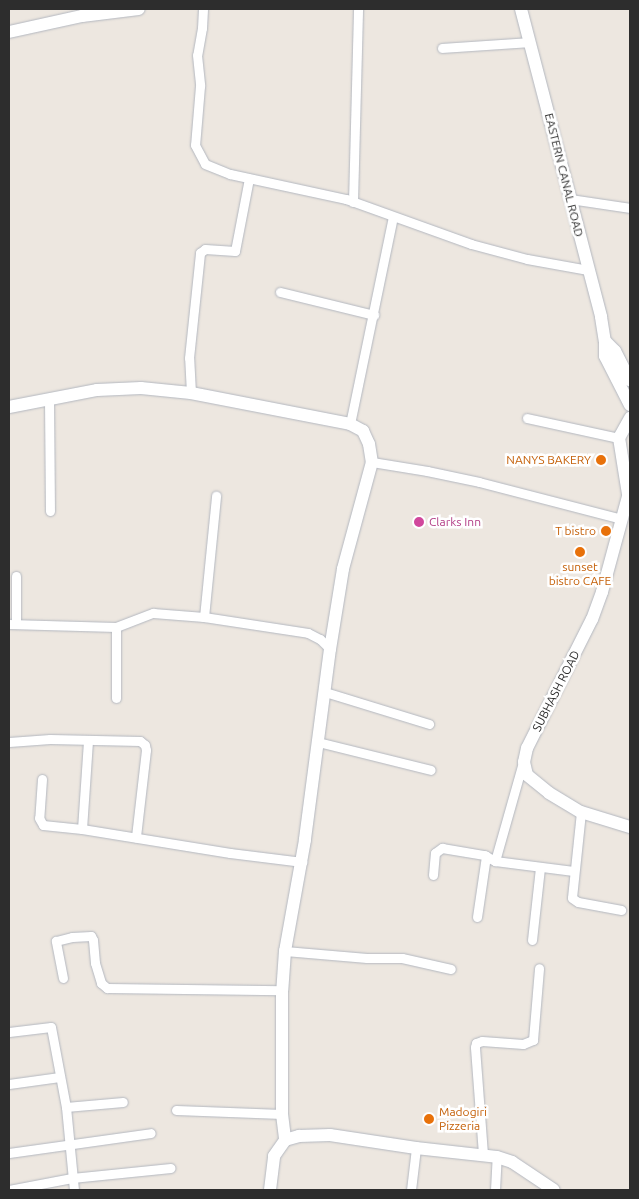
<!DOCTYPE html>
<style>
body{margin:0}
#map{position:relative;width:639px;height:1199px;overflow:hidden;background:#ede7e0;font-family:Ubuntu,sans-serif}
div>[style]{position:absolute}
.roads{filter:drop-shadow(0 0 1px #b3b7bf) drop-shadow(0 0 1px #b3b7bf)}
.street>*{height:9px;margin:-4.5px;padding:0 4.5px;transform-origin:4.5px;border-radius:4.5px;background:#fff}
.secondary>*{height:12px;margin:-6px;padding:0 6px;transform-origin:6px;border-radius:6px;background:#fff}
.dots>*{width:14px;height:14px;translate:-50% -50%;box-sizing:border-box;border:2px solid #fff;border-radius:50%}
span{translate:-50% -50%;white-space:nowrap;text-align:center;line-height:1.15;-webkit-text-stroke:5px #fff;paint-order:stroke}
.street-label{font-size:12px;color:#2d2d2d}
.food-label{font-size:12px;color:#c56008}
.right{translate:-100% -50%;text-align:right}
.left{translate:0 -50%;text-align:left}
.hotel-label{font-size:12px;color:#b23c85}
.frame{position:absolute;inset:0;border:10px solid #2d2d2d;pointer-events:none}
</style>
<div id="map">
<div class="roads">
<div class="street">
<div style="left:203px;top:9px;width:19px;rotate:93deg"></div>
<div style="left:202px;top:28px;width:27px;rotate:100deg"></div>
<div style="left:197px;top:55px;width:31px;rotate:84deg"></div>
<div style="left:200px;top:86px;width:59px;rotate:94.8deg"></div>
<div style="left:195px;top:145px;width:21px;rotate:62deg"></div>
<div style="left:205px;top:164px;width:27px;rotate:22deg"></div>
<div style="left:230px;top:174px;width:119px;rotate:12.2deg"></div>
<div style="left:346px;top:199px;width:133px;rotate:19.8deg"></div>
<div style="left:471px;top:244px;width:58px;rotate:15deg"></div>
<div style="left:527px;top:259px;width:62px;rotate:10.2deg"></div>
<div style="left:442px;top:48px;width:88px;rotate:-3.9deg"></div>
<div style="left:570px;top:199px;width:61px;rotate:8.5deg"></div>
<div style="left:353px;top:202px;width:193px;rotate:-88.5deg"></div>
<div style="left:280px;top:292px;width:97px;rotate:13.7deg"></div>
<div style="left:191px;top:393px;width:35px;rotate:-93deg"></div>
<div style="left:189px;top:358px;width:106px;rotate:-84deg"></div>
<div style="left:200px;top:253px;width:6px;rotate:-39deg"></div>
<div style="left:205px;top:249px;width:30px;rotate:4deg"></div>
<div style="left:235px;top:251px;width:74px;rotate:-79.1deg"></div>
<div style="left:49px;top:399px;width:112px;rotate:89.5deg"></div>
<div style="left:527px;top:418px;width:94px;rotate:12.3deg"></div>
<div style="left:350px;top:424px;width:211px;rotate:-78.3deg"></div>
<div style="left:372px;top:462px;width:56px;rotate:9.3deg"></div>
<div style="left:427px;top:471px;width:53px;rotate:11.9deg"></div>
<div style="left:479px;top:482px;width:148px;rotate:14.5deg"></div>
<div style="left:16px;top:576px;width:48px;rotate:90deg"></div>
<div style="left:204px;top:617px;width:122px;rotate:-84.3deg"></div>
<div style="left:9px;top:624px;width:107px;rotate:1.6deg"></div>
<div style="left:116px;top:627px;width:40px;rotate:-21deg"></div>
<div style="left:153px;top:613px;width:51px;rotate:4.5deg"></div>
<div style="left:204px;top:617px;width:105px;rotate:8.7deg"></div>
<div style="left:308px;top:633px;width:13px;rotate:27deg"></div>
<div style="left:320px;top:639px;width:14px;rotate:45deg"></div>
<div style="left:116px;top:627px;width:71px;rotate:90deg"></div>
<div style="left:325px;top:692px;width:109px;rotate:17.1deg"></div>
<div style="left:9px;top:742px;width:41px;rotate:-4.2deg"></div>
<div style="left:50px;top:739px;width:90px;rotate:1.3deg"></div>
<div style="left:140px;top:741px;width:6px;rotate:39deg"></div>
<div style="left:145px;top:745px;width:5px;rotate:79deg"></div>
<div style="left:146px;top:750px;width:88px;rotate:96.6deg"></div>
<div style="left:318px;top:742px;width:116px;rotate:13.9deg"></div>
<div style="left:42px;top:779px;width:39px;rotate:94deg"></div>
<div style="left:39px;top:818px;width:8px;rotate:60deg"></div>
<div style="left:43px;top:825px;width:39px;rotate:6deg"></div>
<div style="left:82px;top:829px;width:150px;rotate:9.2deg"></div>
<div style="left:230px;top:853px;width:73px;rotate:7.1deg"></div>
<div style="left:581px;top:812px;width:86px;rotate:96deg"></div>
<div style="left:572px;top:898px;width:7px;rotate:34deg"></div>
<div style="left:578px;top:902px;width:44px;rotate:10.5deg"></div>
<div style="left:82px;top:829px;width:89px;rotate:-86.1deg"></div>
<div style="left:495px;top:861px;width:103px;rotate:-74.2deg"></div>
<div style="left:433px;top:875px;width:22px;rotate:-85deg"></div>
<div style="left:435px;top:853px;width:9px;rotate:-36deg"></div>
<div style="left:442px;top:848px;width:43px;rotate:9.5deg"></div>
<div style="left:484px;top:855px;width:13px;rotate:29deg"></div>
<div style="left:495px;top:861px;width:79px;rotate:7.3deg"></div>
<div style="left:477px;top:917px;width:62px;rotate:-81.6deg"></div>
<div style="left:532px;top:940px;width:73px;rotate:-83.7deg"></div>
<div style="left:285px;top:951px;width:82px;rotate:4.9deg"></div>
<div style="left:367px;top:958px;width:35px"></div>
<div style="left:402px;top:958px;width:50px;rotate:12.7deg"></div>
<div style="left:63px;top:978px;width:38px;rotate:-101deg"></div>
<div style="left:56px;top:941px;width:16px;rotate:-14deg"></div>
<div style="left:72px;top:937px;width:19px;rotate:-3deg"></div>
<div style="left:91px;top:936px;width:4px;rotate:63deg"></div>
<div style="left:93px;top:940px;width:23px;rotate:85deg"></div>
<div style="left:95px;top:963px;width:21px;rotate:73deg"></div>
<div style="left:101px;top:983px;width:8px;rotate:40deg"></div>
<div style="left:107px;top:988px;width:175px;rotate:0.7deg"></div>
<div style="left:9px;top:1032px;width:42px;rotate:-6.8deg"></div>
<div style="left:51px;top:1027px;width:81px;rotate:79.4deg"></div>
<div style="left:66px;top:1107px;width:83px;rotate:84.5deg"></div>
<div style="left:9px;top:1084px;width:51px;rotate:-7.8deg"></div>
<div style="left:66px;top:1107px;width:57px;rotate:-5deg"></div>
<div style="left:176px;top:1110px;width:106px;rotate:2.2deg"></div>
<div style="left:9px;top:1153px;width:143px;rotate:-8deg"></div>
<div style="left:483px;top:1154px;width:107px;rotate:-94.3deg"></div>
<div style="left:475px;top:1047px;width:4px;rotate:-76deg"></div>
<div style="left:476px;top:1043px;width:6px;rotate:-18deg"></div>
<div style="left:482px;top:1041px;width:41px;rotate:4.2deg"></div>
<div style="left:523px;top:1044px;width:11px;rotate:-22deg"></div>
<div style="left:533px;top:1040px;width:72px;rotate:-85.2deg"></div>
<div style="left:9px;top:1190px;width:64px;rotate:-10.8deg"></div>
<div style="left:72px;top:1178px;width:99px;rotate:-5.8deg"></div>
<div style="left:411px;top:1190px;width:42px;rotate:-83.2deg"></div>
<div style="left:495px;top:1190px;width:33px;rotate:-87deg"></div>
</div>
<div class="secondary">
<div style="left:521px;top:9px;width:318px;rotate:75.4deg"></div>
<div style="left:601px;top:317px;width:24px;rotate:81deg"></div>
<div style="left:605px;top:341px;width:15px;rotate:90deg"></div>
<div style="left:605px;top:356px;width:55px;rotate:63deg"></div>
<div style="left:9px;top:32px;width:75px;rotate:-12.4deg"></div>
<div style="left:82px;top:16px;width:57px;rotate:-7deg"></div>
<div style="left:605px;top:341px;width:14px;rotate:45deg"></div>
<div style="left:615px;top:351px;width:33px;rotate:63deg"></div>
<div style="left:9px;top:407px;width:90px;rotate:-10.9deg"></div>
<div style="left:97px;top:390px;width:44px;rotate:-2.6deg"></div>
<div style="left:141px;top:388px;width:50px;rotate:5.7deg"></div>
<div style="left:191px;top:393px;width:162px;rotate:11deg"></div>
<div style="left:350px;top:424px;width:15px;rotate:28deg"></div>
<div style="left:363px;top:431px;width:14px;rotate:65deg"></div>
<div style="left:369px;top:444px;width:18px;rotate:81deg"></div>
<div style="left:372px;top:462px;width:111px;rotate:105.2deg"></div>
<div style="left:343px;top:569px;width:81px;rotate:99.2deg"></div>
<div style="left:330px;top:649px;width:193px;rotate:97.5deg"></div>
<div style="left:305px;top:840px;width:113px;rotate:100.2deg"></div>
<div style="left:285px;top:951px;width:39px;rotate:94deg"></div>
<div style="left:282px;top:990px;width:124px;rotate:90deg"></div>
<div style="left:282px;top:1114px;width:26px;rotate:83deg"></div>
<div style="left:630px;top:489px;width:107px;rotate:105.2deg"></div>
<div style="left:602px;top:592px;width:29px;rotate:110deg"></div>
<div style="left:592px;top:619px;width:144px;rotate:116.7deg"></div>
<div style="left:527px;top:748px;width:14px;rotate:102deg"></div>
<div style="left:524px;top:762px;width:13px;rotate:77deg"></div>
<div style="left:527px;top:775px;width:28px;rotate:39deg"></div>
<div style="left:549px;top:793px;width:37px;rotate:31deg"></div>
<div style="left:581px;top:812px;width:51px;rotate:17deg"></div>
<div style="left:628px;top:494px;width:57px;rotate:-99.1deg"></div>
<div style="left:619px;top:438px;width:23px;rotate:-61deg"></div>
<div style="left:270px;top:1190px;width:34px;rotate:-83deg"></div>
<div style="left:274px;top:1156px;width:19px;rotate:-55deg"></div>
<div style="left:285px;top:1140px;width:15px;rotate:-16deg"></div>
<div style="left:299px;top:1136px;width:31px;rotate:-2deg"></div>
<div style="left:330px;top:1135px;width:87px;rotate:8.6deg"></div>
<div style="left:416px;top:1148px;width:81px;rotate:6.3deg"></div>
<div style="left:497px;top:1157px;width:16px;rotate:18deg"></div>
<div style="left:512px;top:1162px;width:50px;rotate:33.7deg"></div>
</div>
</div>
<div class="dots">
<div style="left:601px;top:460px;background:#e8710a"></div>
<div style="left:419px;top:522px;background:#d1479c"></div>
<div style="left:606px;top:531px;background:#e8710a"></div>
<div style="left:580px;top:552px;background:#e8710a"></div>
<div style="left:429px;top:1119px;background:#e8710a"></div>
</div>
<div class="street-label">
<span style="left:564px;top:175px;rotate:76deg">EASTERN CANAL ROAD</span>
<span style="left:556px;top:691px;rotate:-63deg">SUBHASH ROAD</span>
</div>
<div class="food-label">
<span class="right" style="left:591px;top:460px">NANYS BAKERY</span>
<span class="right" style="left:596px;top:531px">T bistro</span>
<span style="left:580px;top:574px">sunset<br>bistro CAFE</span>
<span class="left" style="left:439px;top:1119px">Madogiri<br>Pizzeria</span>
</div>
<div class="hotel-label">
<span class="left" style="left:429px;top:522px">Clarks Inn</span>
</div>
<div class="frame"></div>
</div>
